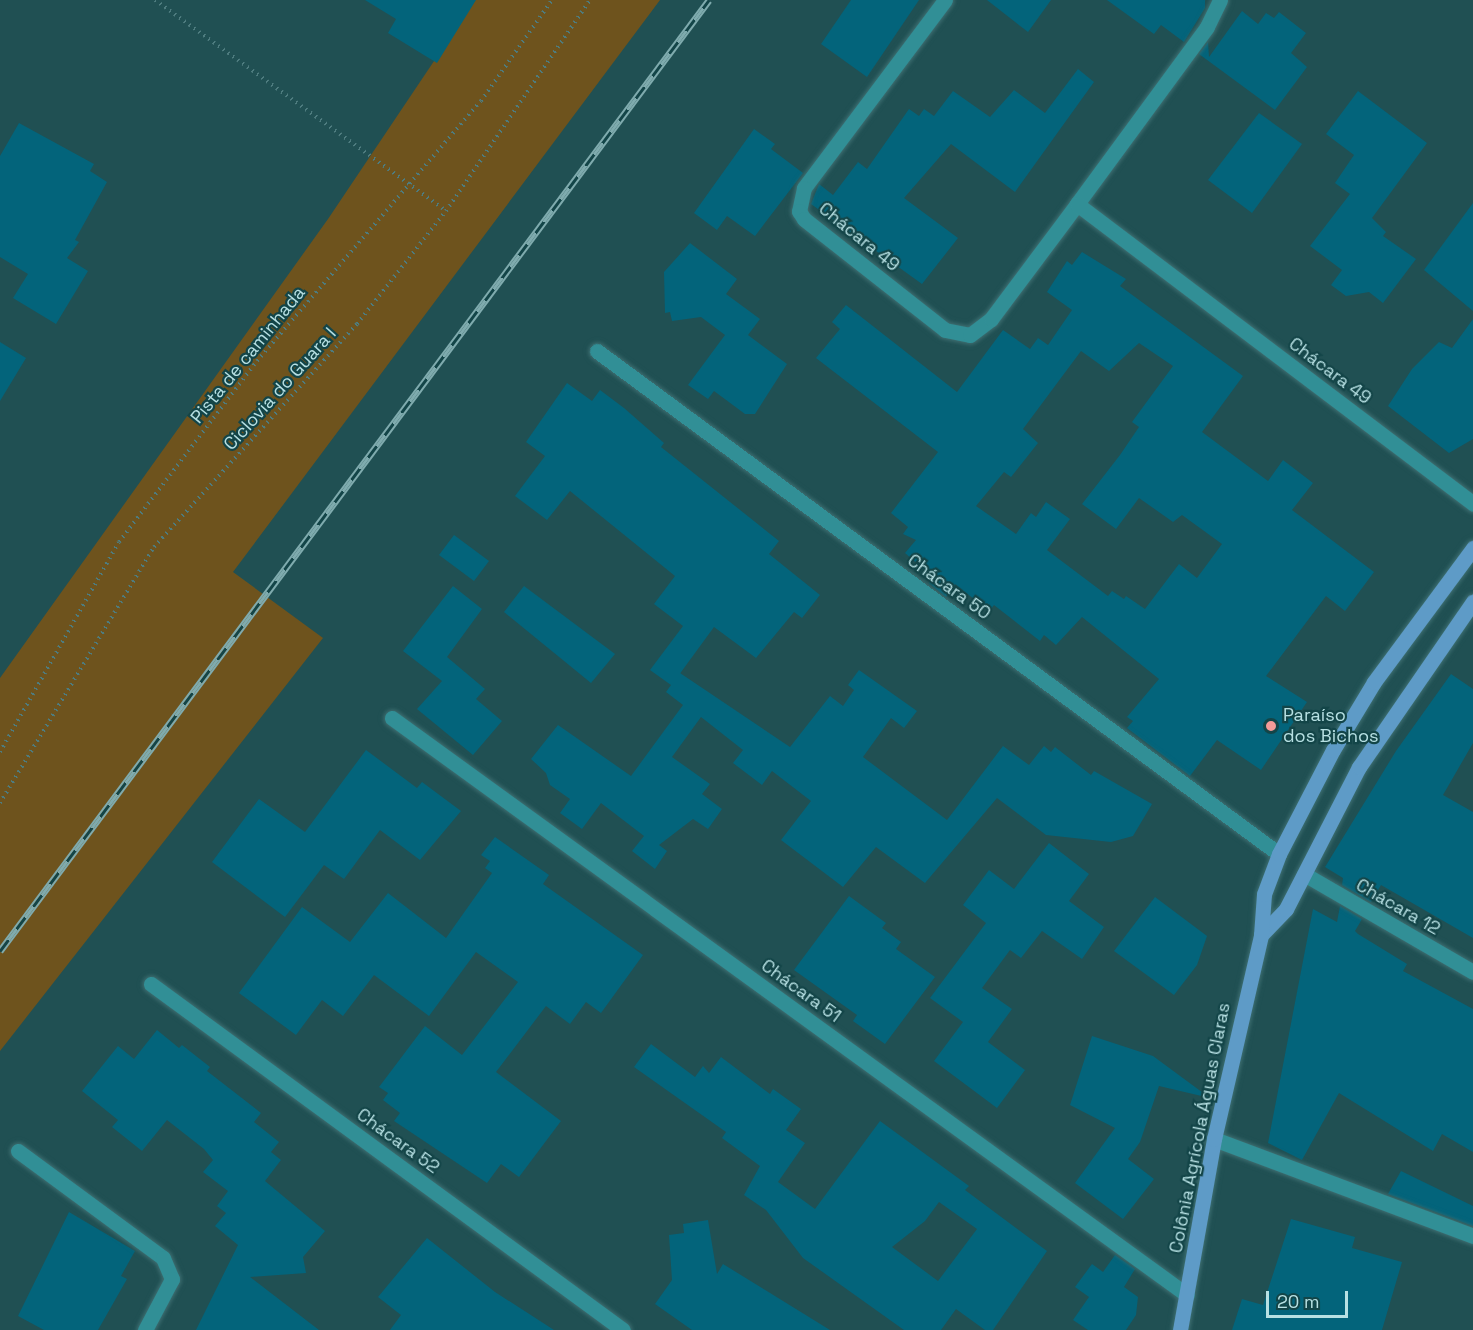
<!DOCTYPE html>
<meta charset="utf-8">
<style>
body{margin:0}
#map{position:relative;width:1473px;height:1330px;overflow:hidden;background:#205053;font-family:"Space Grotesk",sans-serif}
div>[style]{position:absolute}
.green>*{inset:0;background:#6e531d}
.building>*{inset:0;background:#03647b}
.path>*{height:4px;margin-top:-2px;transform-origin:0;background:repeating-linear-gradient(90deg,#4e7c7f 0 1.5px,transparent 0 6px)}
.roads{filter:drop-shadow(0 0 2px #3e6f72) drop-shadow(0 0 2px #3e6f72)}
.minor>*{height:15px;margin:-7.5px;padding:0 7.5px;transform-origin:7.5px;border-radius:7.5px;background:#318f96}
.major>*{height:15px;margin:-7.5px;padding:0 7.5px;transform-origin:7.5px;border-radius:7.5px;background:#5e9bc7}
.rail>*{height:7px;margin-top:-3.5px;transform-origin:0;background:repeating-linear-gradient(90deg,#134548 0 14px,#7fabae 0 28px);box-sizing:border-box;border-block:2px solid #7fabae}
.dots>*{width:16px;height:16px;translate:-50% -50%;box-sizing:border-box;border:3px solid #134548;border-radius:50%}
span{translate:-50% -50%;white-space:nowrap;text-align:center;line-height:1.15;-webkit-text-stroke:4.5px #134548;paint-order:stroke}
.street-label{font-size:18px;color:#b7e0e3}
.poi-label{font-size:18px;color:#b7e0e3}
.left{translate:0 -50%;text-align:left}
.scale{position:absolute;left:1266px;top:1291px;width:82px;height:27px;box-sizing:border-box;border:3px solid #b7e0e3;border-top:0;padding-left:8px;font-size:18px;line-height:21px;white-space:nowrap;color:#b7e0e3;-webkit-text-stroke:4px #134548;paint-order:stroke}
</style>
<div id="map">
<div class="green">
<div style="clip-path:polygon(475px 0,660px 0,233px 572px,323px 638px,0 1051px,0 678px,328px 219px)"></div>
</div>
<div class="building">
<div style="clip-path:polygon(365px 0,476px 0,437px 63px,388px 33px,396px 19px)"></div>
<div style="clip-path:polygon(851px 0,919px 0,867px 77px,821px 44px)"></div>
<div style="clip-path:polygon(987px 0,1051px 0,1028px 32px)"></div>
<div style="clip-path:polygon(1107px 0,1205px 0,1205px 8px,1184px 42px,1161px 25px,1154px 34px)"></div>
<div style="clip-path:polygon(1242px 11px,1258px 24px,1266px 13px,1274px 18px,1279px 12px,1306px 33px,1291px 53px,1307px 67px,1275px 110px,1199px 54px,1208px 42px,1209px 57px)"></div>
<div style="clip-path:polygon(1078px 69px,1094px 82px,1015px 192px,951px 144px,904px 198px,958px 238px,922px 284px,811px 204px,819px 184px,833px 195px,858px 162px,867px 169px,909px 109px,919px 116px,924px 109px,934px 116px,953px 91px,990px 117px,1014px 90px,1045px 113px)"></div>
<div style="clip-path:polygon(1358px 91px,1427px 143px,1372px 218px,1386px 232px,1383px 236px,1416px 259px,1383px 303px,1369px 292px,1346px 296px,1331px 285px,1342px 270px,1310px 246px,1350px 194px,1335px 183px,1354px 155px,1326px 134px)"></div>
<div style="clip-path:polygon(1259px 113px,1302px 144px,1252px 213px,1208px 180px)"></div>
<div style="clip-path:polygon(19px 123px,94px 164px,90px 171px,107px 182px,75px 240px,79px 242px,67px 258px,88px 271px,56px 324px,13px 298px,28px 274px,0 257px,0 156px)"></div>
<div style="clip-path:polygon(754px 129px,775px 144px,771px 149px,803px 173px,755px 236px,727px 216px,717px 230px,694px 213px)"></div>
<div style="clip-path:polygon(1473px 203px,1473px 311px,1424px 270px)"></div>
<div style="clip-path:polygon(690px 243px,737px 279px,726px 294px,760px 319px,748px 335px,787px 364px,755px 414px,745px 414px,714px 391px,708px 399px,688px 385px,725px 335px,701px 317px,672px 321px,670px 312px,665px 313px,664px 272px)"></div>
<div style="clip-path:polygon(evenodd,1082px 252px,1126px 279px,1120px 286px,1243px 376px,1202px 432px,1268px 481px,1283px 460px,1313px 483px,1292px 510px,1374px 572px,1345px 611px,1326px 596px,1266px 676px,1307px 702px,1261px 770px,1217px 740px,1190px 776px,1127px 728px,1133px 721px,1127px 717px,1159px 679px,1082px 617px,1056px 645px,1044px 635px,1040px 641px,994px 605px,989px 611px,955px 584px,946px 597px,929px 583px,933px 577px,905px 553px,916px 540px,903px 534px,908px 527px,891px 513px,938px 452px,816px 358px,840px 329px,832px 322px,846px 305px,957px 392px,1003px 330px,1030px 349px,1038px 338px,1048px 345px,1072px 310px,1047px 292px,1067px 261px,1072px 265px,1082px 252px,1139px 343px,1173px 366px,1132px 422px,1139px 427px,1120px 455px,1082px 504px,1116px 529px,1139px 498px,1173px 522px,1182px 515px,1222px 544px,1197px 578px,1179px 564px,1145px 609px,1126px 596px,1124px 599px,1112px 591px,1108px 596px,1047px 550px,1070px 519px,1046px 502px,1036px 517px,1031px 513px,1016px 534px,976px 506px,1004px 472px,1011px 477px,1038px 443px,1023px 429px,1081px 351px,1109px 371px,1139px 343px)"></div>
<div style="clip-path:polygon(1473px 319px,1473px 439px,1449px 453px,1388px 406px,1412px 369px,1439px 342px,1452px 348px)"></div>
<div style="clip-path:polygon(0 342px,26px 358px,0 401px)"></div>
<div style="clip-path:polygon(567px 383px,592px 401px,600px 390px,624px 408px,664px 443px,661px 447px,779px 541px,769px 554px,820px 595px,802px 618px,794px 612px,756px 658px,714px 627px,676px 679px,680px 673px,790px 747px,830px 696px,843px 706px,854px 690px,848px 685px,859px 670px,917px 711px,904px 728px,891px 718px,863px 757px,947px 820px,1003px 746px,1029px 765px,1044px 746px,1051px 752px,1055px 747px,1091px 775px,1094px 771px,1152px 804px,1133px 836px,1111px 842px,1046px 835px,997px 798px,925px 883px,876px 847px,843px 887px,781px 840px,811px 801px,772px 771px,762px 785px,733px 763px,743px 750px,701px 717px,672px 757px,710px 784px,702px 794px,722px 809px,708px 829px,693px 819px,659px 845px,667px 851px,655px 869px,632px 851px,644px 836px,601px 803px,582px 829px,560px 813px,570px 799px,550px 785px,546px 773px,531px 759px,558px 725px,631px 776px,683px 705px,666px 692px,671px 685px,650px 670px,683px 626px,654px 604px,675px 576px,570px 491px,547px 520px,515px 496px,545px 456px,526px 442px)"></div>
<div style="clip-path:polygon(454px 535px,489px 561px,474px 581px,439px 555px)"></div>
<div style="clip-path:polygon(453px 586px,482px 609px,447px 657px,485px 689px,476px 699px,502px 721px,473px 755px,417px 709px,442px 681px,403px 651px)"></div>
<div style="clip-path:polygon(524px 586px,615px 654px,591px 683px,504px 612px)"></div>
<div style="clip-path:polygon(1451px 674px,1473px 689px,1473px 743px,1443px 795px,1473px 812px,1473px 938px,1381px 885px,1371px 902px,1342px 885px,1343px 878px,1325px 867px,1396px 751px)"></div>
<div style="clip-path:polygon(366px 750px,417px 788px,422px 782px,461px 811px,420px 860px,380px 830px,344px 879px,324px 865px,285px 917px,212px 862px,259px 799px,305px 832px)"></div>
<div style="clip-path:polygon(495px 837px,549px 875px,543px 884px,643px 955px,601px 1013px,586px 1002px,570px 1024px,546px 1006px,496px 1072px,561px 1121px,519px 1177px,501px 1164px,487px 1183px,394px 1121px,400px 1113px,383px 1100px,388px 1093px,379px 1087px,425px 1026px,462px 1055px,518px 982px,476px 952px,429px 1016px,374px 975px,343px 1016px,322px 1000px,296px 1035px,239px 993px,302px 907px,350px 942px,388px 893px,446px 938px,492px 873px,485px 868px,490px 861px,481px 855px)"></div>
<div style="clip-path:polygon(1049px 843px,1089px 874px,1069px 901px,1104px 927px,1082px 959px,1042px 931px,1021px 958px,1010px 950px,982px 988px,1012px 1009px,988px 1042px,1025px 1070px,997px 1108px,934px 1061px,963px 1022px,930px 998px,986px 923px,963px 905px,989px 870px,1014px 889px)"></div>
<div style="clip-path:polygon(849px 896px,886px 923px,882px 928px,901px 942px,896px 949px,935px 977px,885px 1044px,853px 1021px,857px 1015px,794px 970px)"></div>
<div style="clip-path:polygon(1155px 897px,1207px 936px,1197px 965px,1174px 995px,1114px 951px)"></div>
<div style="clip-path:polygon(1340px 906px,1362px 919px,1355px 931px,1358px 934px,1407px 964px,1403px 971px,1473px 1009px,1473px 1152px,1442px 1134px,1433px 1151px,1339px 1093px,1302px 1160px,1268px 1143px,1313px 909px,1337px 922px)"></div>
<div style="clip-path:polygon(157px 1030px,179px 1048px,182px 1045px,210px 1067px,207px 1071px,261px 1113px,254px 1122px,279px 1142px,271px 1152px,281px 1160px,265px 1181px,325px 1231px,303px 1257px,306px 1273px,250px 1277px,319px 1330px,196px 1330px,238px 1245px,215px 1226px,226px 1213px,217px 1206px,228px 1191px,203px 1172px,213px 1160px,204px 1149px,167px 1120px,142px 1151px,112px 1127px,118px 1120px,82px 1091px,118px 1046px,134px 1059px)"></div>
<div style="clip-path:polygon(1092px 1036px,1153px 1056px,1210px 1098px,1159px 1086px,1140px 1142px,1128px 1159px,1154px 1179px,1123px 1219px,1075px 1183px,1115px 1128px,1070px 1105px)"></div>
<div style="clip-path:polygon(evenodd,651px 1044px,695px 1077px,703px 1066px,709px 1073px,721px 1057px,770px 1094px,773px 1089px,801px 1109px,786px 1130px,805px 1143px,778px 1182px,815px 1209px,880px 1121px,969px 1186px,965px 1190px,1047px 1251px,993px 1330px,985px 1330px,956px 1309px,941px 1330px,904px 1330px,803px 1258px,766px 1210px,744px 1195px,760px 1166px,722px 1138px,726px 1132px,634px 1067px,651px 1044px,939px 1202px,977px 1229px,938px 1281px,892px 1247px,925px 1221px,939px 1202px)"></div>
<div style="clip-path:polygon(1401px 1171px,1473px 1206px,1473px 1226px,1388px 1194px)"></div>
<div style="clip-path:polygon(69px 1212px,135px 1251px,121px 1276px,127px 1279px,98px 1330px,44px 1330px,18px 1316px)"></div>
<div style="clip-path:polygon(1291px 1219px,1355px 1237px,1352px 1248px,1402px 1262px,1382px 1330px,1232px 1330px,1242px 1299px,1263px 1305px)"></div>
<div style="clip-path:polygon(708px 1220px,717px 1274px,723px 1264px,830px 1330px,692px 1330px,655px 1304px,672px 1280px,669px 1235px,684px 1233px,683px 1224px)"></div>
<div style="clip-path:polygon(427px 1238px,495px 1292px,554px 1330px,390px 1330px,401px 1315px,378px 1297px)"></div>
<div style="clip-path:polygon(1115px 1255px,1135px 1269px,1124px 1287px,1138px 1297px,1136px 1315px,1126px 1330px,1088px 1330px,1073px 1320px,1089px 1297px,1075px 1287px,1092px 1264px,1103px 1272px)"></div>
</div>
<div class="path">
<div style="left:155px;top:0;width:359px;rotate:35.9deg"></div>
<div style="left:0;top:752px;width:241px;rotate:-60.5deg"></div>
<div style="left:119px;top:542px;width:228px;rotate:-52.7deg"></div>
<div style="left:257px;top:361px;width:343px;rotate:-49.3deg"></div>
<div style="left:481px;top:101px;width:123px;rotate:-54.9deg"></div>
<div style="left:0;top:803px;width:299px;rotate:-59deg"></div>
<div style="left:154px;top:547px;width:302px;rotate:-47.7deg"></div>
<div style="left:357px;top:324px;width:144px;rotate:-51.8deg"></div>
<div style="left:446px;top:211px;width:255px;rotate:-55.7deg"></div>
</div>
<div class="roads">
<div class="minor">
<div style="left:945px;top:0;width:235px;rotate:126.9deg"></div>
<div style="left:804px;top:188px;width:24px;rotate:102deg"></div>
<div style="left:799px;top:211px;width:9px;rotate:58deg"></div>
<div style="left:804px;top:219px;width:179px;rotate:38.2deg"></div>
<div style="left:945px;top:330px;width:25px;rotate:11deg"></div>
<div style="left:970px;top:335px;width:26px;rotate:-37deg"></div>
<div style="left:991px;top:319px;width:144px;rotate:-53.2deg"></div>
<div style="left:1220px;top:0;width:30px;rotate:116deg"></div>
<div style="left:1207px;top:27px;width:220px;rotate:126.3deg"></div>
<div style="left:1077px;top:204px;width:497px;rotate:37.1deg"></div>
<div style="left:597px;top:351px;width:847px;rotate:36.41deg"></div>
<div style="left:392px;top:718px;width:982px;rotate:35.97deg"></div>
<div style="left:1304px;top:874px;width:195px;rotate:30.1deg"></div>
<div style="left:151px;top:984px;width:585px;rotate:36.24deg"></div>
<div style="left:1214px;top:1139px;width:277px;rotate:20.5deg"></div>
<div style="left:18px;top:1151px;width:180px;rotate:36.4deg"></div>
<div style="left:163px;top:1258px;width:23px;rotate:67deg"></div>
<div style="left:172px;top:1279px;width:58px;rotate:117.9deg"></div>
</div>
<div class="major">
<div style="left:1261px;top:935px;width:36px;rotate:-46deg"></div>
<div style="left:1286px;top:909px;width:160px;rotate:-62.8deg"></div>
<div style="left:1359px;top:767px;width:201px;rotate:-55.4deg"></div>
<div style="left:1180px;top:1330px;width:194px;rotate:-79.9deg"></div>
<div style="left:1214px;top:1139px;width:209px;rotate:-77deg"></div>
<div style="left:1261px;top:935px;width:41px;rotate:-85.8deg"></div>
<div style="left:1264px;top:894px;width:43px;rotate:-69.4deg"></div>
<div style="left:1279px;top:854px;width:117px;rotate:-62.6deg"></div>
<div style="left:1333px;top:750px;width:79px;rotate:-58.9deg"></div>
<div style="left:1374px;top:682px;width:167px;rotate:-53.5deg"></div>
</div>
</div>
<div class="rail">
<div style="left:0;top:951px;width:1186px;rotate:-53.29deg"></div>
</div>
<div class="dots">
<div style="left:1271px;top:726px;background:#f59b98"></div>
</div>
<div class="street-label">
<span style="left:859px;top:237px;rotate:39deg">Chácara 49</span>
<span style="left:248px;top:355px;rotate:-51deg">Pista de caminhada</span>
<span style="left:1330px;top:371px;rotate:37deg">Chácara 49</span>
<span style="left:280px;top:389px;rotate:-48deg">Ciclovia do Guara I</span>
<span style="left:949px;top:587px;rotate:36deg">Chácara 50</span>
<span style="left:1398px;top:907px;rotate:30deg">Chácara 12</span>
<span style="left:801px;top:991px;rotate:36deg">Chácara 51</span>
<span style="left:1200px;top:1128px;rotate:-79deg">Colônia Agrícola Águas Claras</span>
<span style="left:398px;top:1141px;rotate:36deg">Chácara 52</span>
</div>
<div class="poi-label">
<span class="left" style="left:1283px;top:726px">Paraíso<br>dos Bichos</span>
</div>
<div class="scale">20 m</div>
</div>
